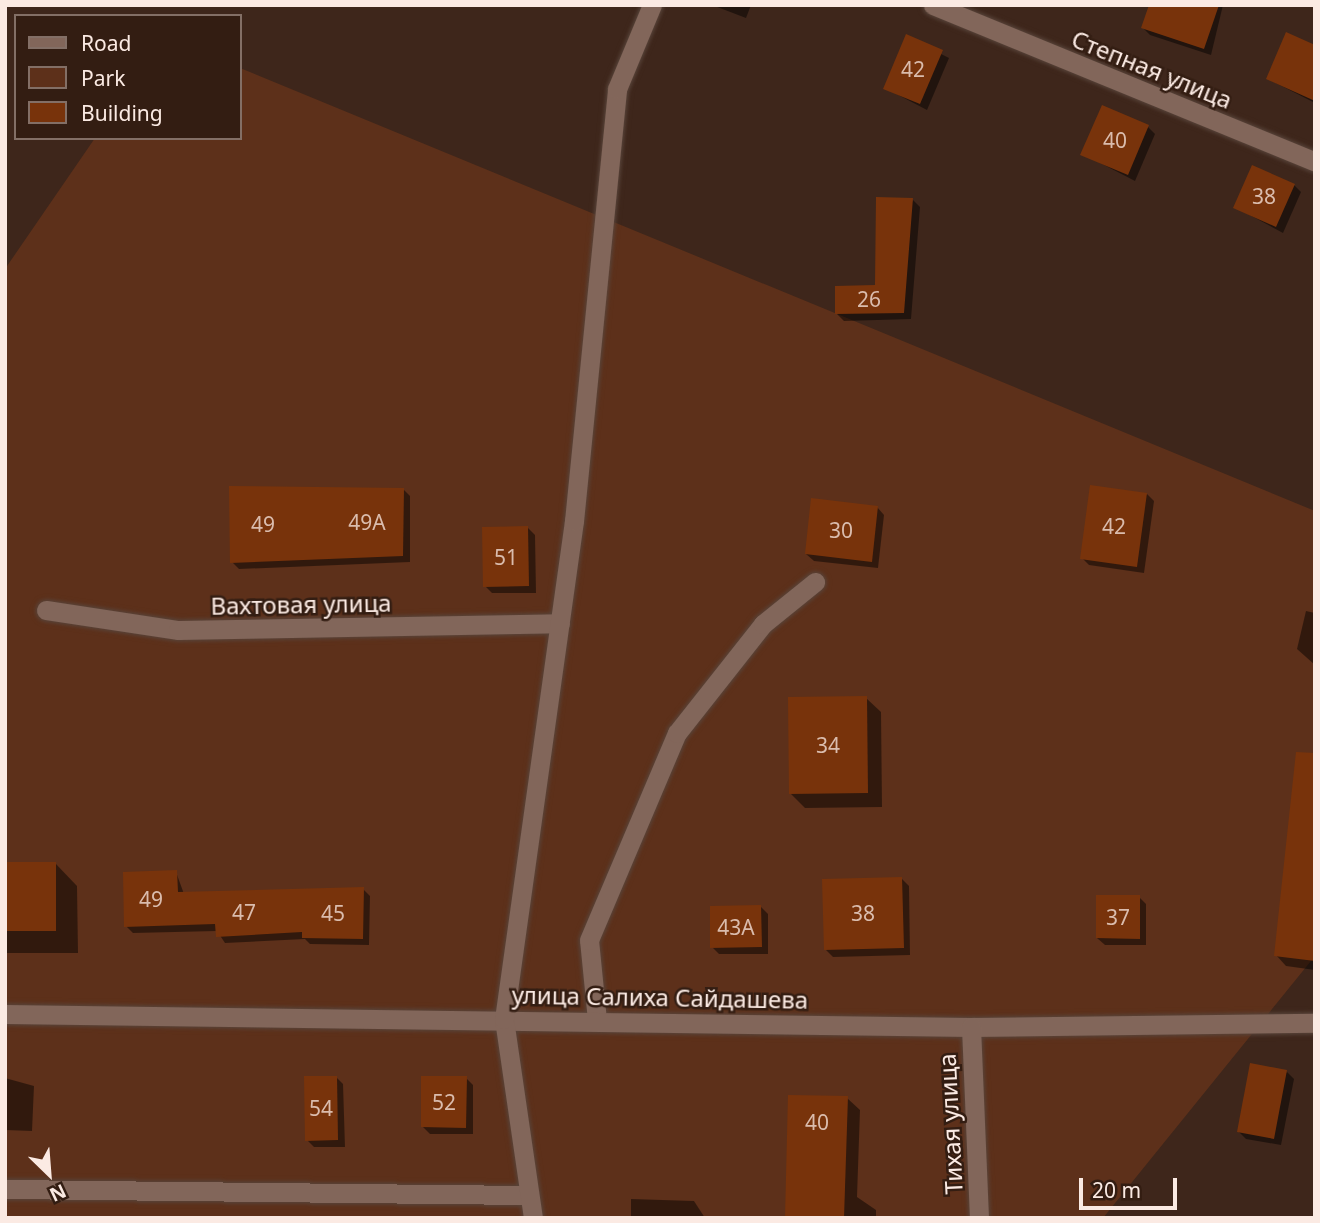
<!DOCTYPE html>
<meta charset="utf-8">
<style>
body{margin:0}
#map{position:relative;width:1320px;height:1223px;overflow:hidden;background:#3e261b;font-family:"Noto Sans",sans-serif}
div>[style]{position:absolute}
.green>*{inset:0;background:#5d301a}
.shadow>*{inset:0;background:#0007}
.building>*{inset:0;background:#78330b}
.roads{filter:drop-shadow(0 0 2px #58443a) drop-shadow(0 0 2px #58443a)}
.service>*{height:19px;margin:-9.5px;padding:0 9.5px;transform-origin:9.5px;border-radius:9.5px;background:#82665a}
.minor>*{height:19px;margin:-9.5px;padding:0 9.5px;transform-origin:9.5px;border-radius:9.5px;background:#82665a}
span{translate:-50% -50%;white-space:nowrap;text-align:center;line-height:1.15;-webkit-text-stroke:5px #331d12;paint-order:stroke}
.number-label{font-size:21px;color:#dabcad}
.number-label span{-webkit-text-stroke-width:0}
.street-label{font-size:24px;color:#fbeae3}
.frame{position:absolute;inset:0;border:7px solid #fbeae3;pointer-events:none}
.legend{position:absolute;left:14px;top:14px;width:228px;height:126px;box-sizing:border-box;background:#331d12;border:2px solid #836f66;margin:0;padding:9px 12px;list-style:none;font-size:21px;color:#fbeae3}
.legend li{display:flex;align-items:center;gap:14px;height:35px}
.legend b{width:35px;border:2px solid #836f66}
.north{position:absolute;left:14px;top:1139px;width:70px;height:70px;-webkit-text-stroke:5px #331d12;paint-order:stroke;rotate:155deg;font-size:19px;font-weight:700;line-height:28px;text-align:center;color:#fbeae3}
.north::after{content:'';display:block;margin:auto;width:24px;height:32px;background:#fbeae3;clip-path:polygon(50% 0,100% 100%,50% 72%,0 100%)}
.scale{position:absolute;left:1079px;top:1178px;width:98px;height:32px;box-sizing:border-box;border:4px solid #fbeae3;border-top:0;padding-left:9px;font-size:21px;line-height:24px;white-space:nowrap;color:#fbeae3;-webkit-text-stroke:5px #331d12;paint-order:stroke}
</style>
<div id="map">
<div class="green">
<div style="clip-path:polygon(240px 68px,1315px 511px,1315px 956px,1103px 1218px,5px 1218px,5px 269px,95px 138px,240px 138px)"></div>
</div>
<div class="shadow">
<div style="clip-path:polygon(712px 5px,751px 5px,746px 18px)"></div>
<div style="clip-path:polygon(1151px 5px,1223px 5px,1211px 55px,1150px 35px,1143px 28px)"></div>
<div style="clip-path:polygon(907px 37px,949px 58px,927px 110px,885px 88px)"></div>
<div style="clip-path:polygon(1315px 47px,1315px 103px,1268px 79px)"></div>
<div style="clip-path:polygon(1148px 127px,1155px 134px,1135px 181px,1083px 154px)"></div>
<div style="clip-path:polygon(1294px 185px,1301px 192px,1283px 233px,1235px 207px)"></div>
<div style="clip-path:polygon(913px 200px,920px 207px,911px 319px,844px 321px,837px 314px,877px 287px)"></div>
<div style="clip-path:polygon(403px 489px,410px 496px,410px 562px,239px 569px,232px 562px)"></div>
<div style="clip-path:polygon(1147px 494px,1154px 501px,1144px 573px,1089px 565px,1082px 558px)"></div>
<div style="clip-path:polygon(877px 507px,884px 515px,878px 568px,814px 561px,806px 554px)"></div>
<div style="clip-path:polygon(528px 528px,535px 535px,536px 593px,492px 593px,485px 586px)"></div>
<div style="clip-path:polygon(1306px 611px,1315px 613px,1315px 665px,1297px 649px)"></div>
<div style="clip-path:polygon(866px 698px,881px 712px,882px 807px,805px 808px,790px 793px)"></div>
<div style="clip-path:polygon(1315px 782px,1315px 970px,1286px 966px,1276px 955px)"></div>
<div style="clip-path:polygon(55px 863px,77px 886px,78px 953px,5px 953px,5px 864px)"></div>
<div style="clip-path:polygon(176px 872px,184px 894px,363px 889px,370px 896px,369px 945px,310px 944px,305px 939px,225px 943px,217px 931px,133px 933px,126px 926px)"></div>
<div style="clip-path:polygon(901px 878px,909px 886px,910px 955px,833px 957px,826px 950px)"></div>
<div style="clip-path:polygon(1139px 897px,1146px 904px,1146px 945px,1105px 945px,1097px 938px)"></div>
<div style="clip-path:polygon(760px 906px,768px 914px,768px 954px,719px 954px,712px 947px)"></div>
<div style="clip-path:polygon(1287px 1072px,1294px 1079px,1281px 1145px,1246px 1139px,1239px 1132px)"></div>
<div style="clip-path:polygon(336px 1077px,343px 1084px,345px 1147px,314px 1147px,307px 1140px)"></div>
<div style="clip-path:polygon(5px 1078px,34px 1086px,32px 1131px,5px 1130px)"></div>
<div style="clip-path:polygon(466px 1078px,473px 1085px,473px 1134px,430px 1134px,423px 1127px)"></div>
<div style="clip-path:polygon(847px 1098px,860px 1110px,857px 1197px,876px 1210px,876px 1218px,787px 1218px)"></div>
<div style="clip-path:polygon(631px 1199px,694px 1201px,705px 1218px,631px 1218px)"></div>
</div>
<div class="building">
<div style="clip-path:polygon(1149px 5px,1219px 5px,1204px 49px,1141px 28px)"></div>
<div style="clip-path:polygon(1286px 32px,1315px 45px,1315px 101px,1266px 79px)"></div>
<div style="clip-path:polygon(906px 34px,943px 50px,920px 104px,883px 89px)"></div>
<div style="clip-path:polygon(1102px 105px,1149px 125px,1128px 175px,1080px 155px)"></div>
<div style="clip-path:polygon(1252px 165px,1295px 184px,1276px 227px,1233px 208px)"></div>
<div style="clip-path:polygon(876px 197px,913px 198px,904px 313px,835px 314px,835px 286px,875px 285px)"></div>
<div style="clip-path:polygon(1090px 485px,1147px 493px,1137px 567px,1080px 559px)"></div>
<div style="clip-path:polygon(229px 486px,404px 488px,403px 556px,230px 563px)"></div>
<div style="clip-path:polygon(811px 498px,878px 506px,872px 562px,805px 554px)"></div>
<div style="clip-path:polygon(528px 526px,529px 586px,483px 587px,482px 527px)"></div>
<div style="clip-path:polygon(867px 696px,868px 793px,789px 794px,788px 697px)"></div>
<div style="clip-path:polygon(1296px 752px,1315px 753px,1315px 961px,1274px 956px)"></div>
<div style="clip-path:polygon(5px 862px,56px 862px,56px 931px,5px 931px)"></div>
<div style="clip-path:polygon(177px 870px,178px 892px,364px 887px,363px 939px,302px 938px,302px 932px,216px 937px,215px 924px,124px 927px,123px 872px)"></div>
<div style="clip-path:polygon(902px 877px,904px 948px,824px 950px,822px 879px)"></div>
<div style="clip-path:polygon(1096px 895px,1140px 895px,1140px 939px,1096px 938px)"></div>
<div style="clip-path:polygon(761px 905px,762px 947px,710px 948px,710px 906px)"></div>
<div style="clip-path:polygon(1250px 1063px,1287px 1070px,1274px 1139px,1237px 1132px)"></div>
<div style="clip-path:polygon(304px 1076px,337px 1076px,338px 1140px,305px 1141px)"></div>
<div style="clip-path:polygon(421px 1076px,467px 1076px,466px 1128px,421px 1127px)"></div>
<div style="clip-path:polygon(788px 1095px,848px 1096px,844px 1218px,785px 1218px)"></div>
</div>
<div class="roads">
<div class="service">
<div style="left:597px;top:1020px;width:80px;rotate:-95.7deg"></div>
<div style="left:589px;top:940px;width:225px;rotate:-67deg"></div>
<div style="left:677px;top:733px;width:139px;rotate:-51.7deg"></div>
<div style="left:763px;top:624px;width:67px;rotate:-38.9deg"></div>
</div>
<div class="minor">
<div style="left:933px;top:5px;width:413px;rotate:22.3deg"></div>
<div style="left:46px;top:610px;width:134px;rotate:8.6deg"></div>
<div style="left:178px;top:630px;width:382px;rotate:-1deg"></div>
<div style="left:5px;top:1014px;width:966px;rotate:0.77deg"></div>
<div style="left:971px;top:1027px;width:344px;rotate:-0.7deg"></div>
<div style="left:971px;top:1027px;width:191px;rotate:87.6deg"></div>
<div style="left:5px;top:1189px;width:524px;rotate:0.66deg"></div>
<div style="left:533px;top:1218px;width:201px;rotate:-98.3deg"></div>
<div style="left:504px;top:1019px;width:503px;rotate:-82deg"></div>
<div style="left:574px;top:521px;width:434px;rotate:-84.3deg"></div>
<div style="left:617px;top:89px;width:91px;rotate:-67.4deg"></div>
</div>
</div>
<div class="number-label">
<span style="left:913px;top:69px">42</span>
<span style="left:1115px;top:140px">40</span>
<span style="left:1264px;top:196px">38</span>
<span style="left:869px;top:299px">26</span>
<span style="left:367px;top:522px">49А</span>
<span style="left:263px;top:524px">49</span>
<span style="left:1114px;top:526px">42</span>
<span style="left:841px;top:530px">30</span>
<span style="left:506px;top:557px">51</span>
<span style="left:828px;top:745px">34</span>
<span style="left:151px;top:899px">49</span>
<span style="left:244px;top:912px">47</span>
<span style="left:333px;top:913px">45</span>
<span style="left:863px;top:913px">38</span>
<span style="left:1118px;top:917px">37</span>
<span style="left:736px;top:927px">43А</span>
<span style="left:444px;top:1102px">52</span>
<span style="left:321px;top:1108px">54</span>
<span style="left:817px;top:1122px">40</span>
</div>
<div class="street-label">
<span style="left:1152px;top:69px;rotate:22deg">Степная улица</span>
<span style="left:301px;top:604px;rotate:-1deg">Вахтовая улица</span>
<span style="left:660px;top:997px;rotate:1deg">улица Салиха Сайдашева</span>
<span style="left:950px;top:1124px;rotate:-93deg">Тихая улица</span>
</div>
<div class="frame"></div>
<ul class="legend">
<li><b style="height:9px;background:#82665a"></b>Road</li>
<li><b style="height:19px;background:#5d301a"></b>Park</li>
<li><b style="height:19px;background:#78330b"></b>Building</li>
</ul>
<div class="north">N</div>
<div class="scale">20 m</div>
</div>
